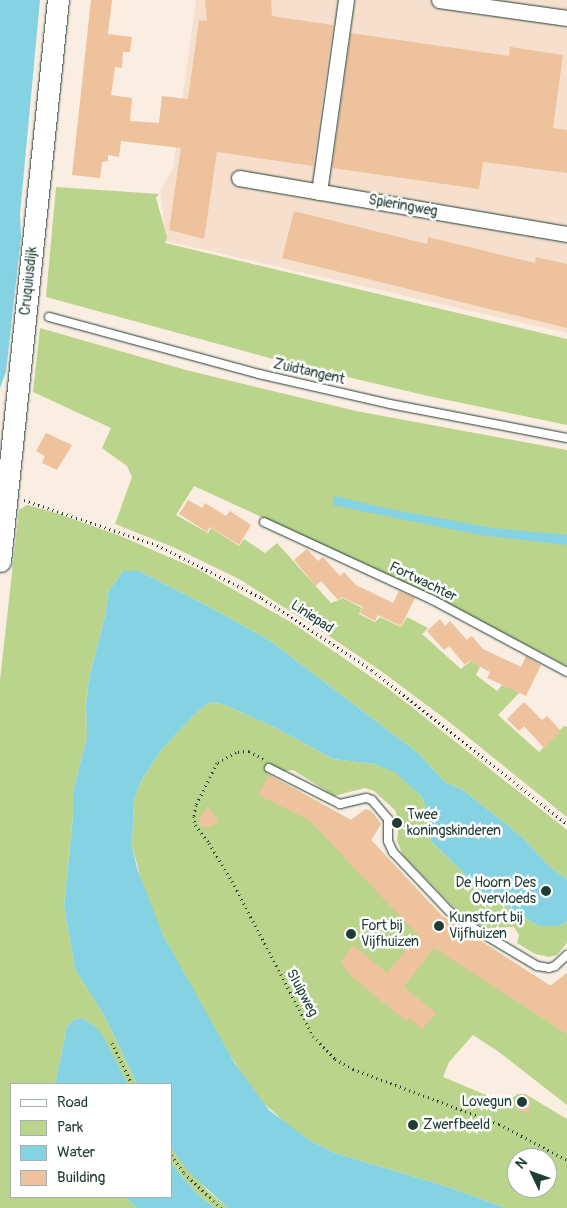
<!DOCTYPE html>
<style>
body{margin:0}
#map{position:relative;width:567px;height:1208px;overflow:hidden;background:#faede2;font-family:Pangolin,sans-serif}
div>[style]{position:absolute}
.built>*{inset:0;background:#f6e0cd}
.green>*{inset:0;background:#bbd48b}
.water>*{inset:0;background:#85d3e2}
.building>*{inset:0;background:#eec29d}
.path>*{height:3px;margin-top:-1.5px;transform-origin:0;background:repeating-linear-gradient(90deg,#1f3d34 0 1px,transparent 0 5px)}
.roads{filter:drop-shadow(0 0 1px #1f3d34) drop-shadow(0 0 1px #1f3d34)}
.lane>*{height:8px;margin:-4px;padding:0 4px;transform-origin:4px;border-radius:4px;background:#fff}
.street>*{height:15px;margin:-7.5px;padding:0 7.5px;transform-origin:7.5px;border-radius:7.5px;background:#fff}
.secondary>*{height:21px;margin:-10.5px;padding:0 10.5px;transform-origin:10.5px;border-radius:10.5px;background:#fff}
.dots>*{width:14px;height:14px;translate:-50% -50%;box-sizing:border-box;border:2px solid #fff;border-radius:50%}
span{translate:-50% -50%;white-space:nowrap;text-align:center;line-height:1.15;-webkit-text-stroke:5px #fff;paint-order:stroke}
.street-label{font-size:14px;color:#1f3d34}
.poi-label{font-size:14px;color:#1f3d34}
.left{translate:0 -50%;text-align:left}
.right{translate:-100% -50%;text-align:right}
.legend{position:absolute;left:10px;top:1083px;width:162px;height:115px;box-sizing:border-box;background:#fff;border:1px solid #a5b1ae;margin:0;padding:6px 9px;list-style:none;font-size:15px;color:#1f3d34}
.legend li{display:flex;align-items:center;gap:10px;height:25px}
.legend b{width:25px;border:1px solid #a5b1ae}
.north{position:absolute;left:507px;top:1148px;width:50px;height:50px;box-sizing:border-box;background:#fff;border:1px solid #a5b1ae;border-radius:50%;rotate:312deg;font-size:14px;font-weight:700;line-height:20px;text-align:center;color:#1f3d34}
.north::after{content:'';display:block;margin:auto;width:18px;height:22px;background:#1f3d34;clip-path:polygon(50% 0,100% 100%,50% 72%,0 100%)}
</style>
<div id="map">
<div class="built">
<div style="clip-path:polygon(196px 0,567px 0,567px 333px,166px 241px,160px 191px,173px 169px)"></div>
</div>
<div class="green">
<div style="clip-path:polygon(56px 187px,159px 194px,156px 198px,167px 237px,165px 243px,567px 339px,567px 425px,428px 396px,284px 362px,46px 297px)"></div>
<div style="clip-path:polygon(40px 328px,186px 370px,356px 411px,567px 450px,567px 666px,419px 589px,194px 486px,176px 515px,208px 533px,211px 528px,239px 546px,244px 539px,265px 553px,277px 543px,331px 603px,343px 598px,362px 608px,359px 614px,375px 622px,380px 617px,401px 627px,407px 617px,428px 628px,422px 634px,461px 669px,472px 660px,482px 663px,476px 675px,497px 691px,502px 685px,520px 692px,498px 715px,539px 752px,564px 726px,567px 727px,567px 817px,448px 721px,381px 671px,320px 630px,239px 579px,173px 547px,115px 524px,132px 477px,127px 466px,102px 448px,111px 428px,33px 392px)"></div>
<div style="clip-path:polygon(27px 505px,56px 513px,118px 535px,199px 570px,294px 624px,390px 690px,567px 830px,567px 880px,547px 864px,524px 839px,506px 824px,463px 790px,445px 782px,418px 753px,269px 640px,206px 605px,139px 571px,123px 571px,108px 592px,106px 612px,89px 678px,86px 705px,87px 736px,73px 792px,73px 816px,64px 906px,75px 969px,105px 1017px,137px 1084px,128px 1084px,97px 1028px,83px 1018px,75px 1019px,67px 1026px,55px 1084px,11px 1084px,11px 1197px,125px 1197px,137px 1208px,0 1208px,0 680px,19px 510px)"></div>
<div style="clip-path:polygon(evenodd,213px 702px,225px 705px,276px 728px,333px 759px,374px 764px,395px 771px,421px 796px,425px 804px,431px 841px,484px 893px,539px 926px,560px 926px,567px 921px,567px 943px,557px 955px,549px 957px,535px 954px,517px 943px,519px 935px,514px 927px,507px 927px,494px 936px,451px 905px,403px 855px,397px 841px,399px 822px,395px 810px,374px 791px,365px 788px,334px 796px,293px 770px,266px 773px,351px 820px,366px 809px,372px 812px,381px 824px,371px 840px,442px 916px,550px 986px,567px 973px,567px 1105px,499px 1052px,473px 1035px,449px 1062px,443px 1077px,505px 1103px,518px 1094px,525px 1094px,567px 1119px,567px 1208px,506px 1208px,445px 1186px,335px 1153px,309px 1140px,288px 1125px,258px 1098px,219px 1038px,163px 935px,144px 890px,132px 846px,134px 799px,141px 781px,162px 749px,194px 715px,204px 706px,213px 702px,517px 1158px,547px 1158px,547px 1188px,517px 1188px,517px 1158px)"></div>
<div style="clip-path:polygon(171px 1148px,208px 1191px,228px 1208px,215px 1208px,197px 1194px,171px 1163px)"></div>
</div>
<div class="water">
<div style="clip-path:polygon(0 0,40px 0,20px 214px,21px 237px,6px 372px,0 388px)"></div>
<div style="clip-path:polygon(335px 496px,385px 508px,493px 528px,567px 535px,567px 545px,480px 535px,371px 513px,332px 505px)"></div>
<div style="clip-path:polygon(123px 571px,139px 571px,206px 605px,269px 640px,418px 753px,445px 782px,463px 790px,506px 824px,524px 839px,547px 864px,567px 880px,567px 921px,560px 926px,539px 926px,484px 893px,431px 841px,425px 804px,421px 796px,395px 772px,374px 764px,333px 759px,276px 728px,225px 705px,213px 702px,204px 706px,194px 715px,162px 749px,141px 781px,134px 799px,132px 846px,137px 868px,163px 935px,234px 1062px,269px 1110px,309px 1140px,335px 1153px,445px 1186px,506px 1208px,228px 1208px,189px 1172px,171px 1148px,171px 1084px,137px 1084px,105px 1017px,75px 969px,64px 906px,73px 816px,73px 792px,87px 736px,86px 705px,89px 678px,106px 612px,108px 592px)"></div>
<div style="clip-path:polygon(83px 1018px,97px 1028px,104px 1038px,128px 1084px,55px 1084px,67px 1026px,75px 1019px)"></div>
<div style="clip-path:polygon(171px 1163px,197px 1194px,215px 1208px,137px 1208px,125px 1197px,171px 1197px)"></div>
</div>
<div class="building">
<div style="clip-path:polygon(91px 0,112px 0,108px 34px,132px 37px,130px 52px,123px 52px,122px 68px,115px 67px,111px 95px,132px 98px,130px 121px,159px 123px,162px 96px,188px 99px,199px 20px,207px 21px,205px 0,271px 0,272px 16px,333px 25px,313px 166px,217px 152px,204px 239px,169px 230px,181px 148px,121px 141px,119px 157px,108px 155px,108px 161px,102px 162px,100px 178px,72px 175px)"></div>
<div style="clip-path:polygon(351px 33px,509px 56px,510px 47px,563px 55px,553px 128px,567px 130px,567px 173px,483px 162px,479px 189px,332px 168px)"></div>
<div style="clip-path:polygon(294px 211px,427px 244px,428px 237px,535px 263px,536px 257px,567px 264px,567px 328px,282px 258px)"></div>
<div style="clip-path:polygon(46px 433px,72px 445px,57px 470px,42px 463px,45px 456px,36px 451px)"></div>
<div style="clip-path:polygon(188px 500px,202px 508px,205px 503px,226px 516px,230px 511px,251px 525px,239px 545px,210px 527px,207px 532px,179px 514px)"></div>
<div style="clip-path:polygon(307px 549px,318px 561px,323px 557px,340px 576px,344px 572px,356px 585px,393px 603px,399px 591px,415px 598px,401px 626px,378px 615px,375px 621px,360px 613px,363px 607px,342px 597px,338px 600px,321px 581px,316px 586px,294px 560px)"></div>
<div style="clip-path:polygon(440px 619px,445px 626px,450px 621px,467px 640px,472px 636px,483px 649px,521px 667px,526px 656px,541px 665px,526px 696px,487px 678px,490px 672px,469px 661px,465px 665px,449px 646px,444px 650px,427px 631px)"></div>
<div style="clip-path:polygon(524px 702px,542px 720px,547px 716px,561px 731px,544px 748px,524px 726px,519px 731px,507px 719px)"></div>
<div style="clip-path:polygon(269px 775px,351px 820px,366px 809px,372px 812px,381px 824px,371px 840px,442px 916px,551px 986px,567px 973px,567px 1034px,434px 948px,404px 987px,436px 1013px,422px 1029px,409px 1018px,406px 1021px,352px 977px,341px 962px,353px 945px,387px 973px,418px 935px,309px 820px,258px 795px)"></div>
<div style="clip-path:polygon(208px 807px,219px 822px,206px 828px,199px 825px,201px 815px)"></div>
<div style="clip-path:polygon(523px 1096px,528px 1097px,531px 1103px,528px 1113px,518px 1110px,515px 1104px,517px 1098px)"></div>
</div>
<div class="path">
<div style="left:24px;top:500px;width:140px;rotate:18.7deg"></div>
<div style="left:157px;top:545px;width:118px;rotate:26.8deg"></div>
<div style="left:262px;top:598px;width:131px;rotate:33.2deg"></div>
<div style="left:372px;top:670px;width:248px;rotate:38.3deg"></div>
<div style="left:263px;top:759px;width:16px;rotate:-150deg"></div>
<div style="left:249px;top:751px;width:13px;rotate:176deg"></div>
<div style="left:236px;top:752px;width:22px;rotate:150deg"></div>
<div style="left:217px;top:763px;width:47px;rotate:116.6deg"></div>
<div style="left:196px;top:805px;width:11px;rotate:100deg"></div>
<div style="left:194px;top:816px;width:9px;rotate:84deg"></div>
<div style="left:195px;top:825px;width:23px;rotate:52deg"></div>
<div style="left:209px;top:843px;width:44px;rotate:58.8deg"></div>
<div style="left:232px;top:881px;width:175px;rotate:62.4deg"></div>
<div style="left:313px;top:1036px;width:32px;rotate:46deg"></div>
<div style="left:335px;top:1059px;width:21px;rotate:29deg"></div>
<div style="left:353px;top:1069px;width:156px;rotate:20.6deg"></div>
<div style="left:499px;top:1124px;width:77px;rotate:27.9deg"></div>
<div style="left:112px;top:1043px;width:46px;rotate:64deg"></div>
<div style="left:171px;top:1155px;width:22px;rotate:54deg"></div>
<div style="left:184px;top:1173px;width:51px;rotate:43.4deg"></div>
</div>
<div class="roads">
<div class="lane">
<div style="left:49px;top:317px;width:218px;rotate:15.2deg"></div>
<div style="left:259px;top:374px;width:134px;rotate:12.9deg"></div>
<div style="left:390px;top:404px;width:180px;rotate:10.9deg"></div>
<div style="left:264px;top:522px;width:184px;rotate:24.8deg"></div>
<div style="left:431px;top:599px;width:154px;rotate:28.2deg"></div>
<div style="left:269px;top:768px;width:80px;rotate:26.9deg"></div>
<div style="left:340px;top:804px;width:27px;rotate:-13deg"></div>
<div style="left:366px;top:798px;width:6px;rotate:18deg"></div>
<div style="left:372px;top:800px;width:25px;rotate:50deg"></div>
<div style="left:388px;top:819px;width:22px;rotate:90deg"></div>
<div style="left:388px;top:841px;width:12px;rotate:66deg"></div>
<div style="left:393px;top:852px;width:81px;rotate:46.5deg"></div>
<div style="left:449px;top:911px;width:20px;rotate:37deg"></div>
<div style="left:465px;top:923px;width:84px;rotate:30.8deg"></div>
<div style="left:537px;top:966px;width:12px;rotate:9deg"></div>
<div style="left:549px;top:968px;width:6px;rotate:-18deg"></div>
<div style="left:555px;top:966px;width:16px;rotate:-43deg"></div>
</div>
<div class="street">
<div style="left:439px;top:0;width:129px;rotate:8deg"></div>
<div style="left:239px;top:178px;width:333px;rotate:9.7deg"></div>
<div style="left:319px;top:192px;width:194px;rotate:-82deg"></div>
</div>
<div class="secondary">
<div style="left:0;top:561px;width:564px;rotate:-84.1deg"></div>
</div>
</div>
<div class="dots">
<div style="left:397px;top:823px;background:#1f3d34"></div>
<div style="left:546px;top:891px;background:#1f3d34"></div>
<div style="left:439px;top:926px;background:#1f3d34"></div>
<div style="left:351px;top:934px;background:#1f3d34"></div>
<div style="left:522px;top:1102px;background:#1f3d34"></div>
<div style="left:413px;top:1125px;background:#1f3d34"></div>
</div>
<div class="street-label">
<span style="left:403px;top:206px;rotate:10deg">Spieringweg</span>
<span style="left:29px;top:281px;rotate:-84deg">Cruquiusdijk</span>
<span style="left:309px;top:372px;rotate:13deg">Zuidtangent</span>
<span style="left:423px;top:582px;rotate:26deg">Fortwachter</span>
<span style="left:312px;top:617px;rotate:33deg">Liniepad</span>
<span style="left:302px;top:993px;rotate:62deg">Sluipweg</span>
</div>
<div class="poi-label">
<span class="left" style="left:407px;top:823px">Twee<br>koningskinderen</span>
<span class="right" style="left:536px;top:891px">De Hoorn Des<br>Overvloeds</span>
<span class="left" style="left:449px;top:926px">Kunstfort bij<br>Vijfhuizen</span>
<span class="left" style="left:361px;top:934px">Fort bij<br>Vijfhuizen</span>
<span class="right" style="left:512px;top:1102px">Lovegun</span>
<span class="left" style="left:423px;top:1125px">Zwerfbeeld</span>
</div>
<ul class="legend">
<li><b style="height:6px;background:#fff"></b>Road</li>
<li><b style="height:14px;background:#bbd48b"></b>Park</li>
<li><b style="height:14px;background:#85d3e2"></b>Water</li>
<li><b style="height:14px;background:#eec29d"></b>Building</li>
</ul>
<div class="north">N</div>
</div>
